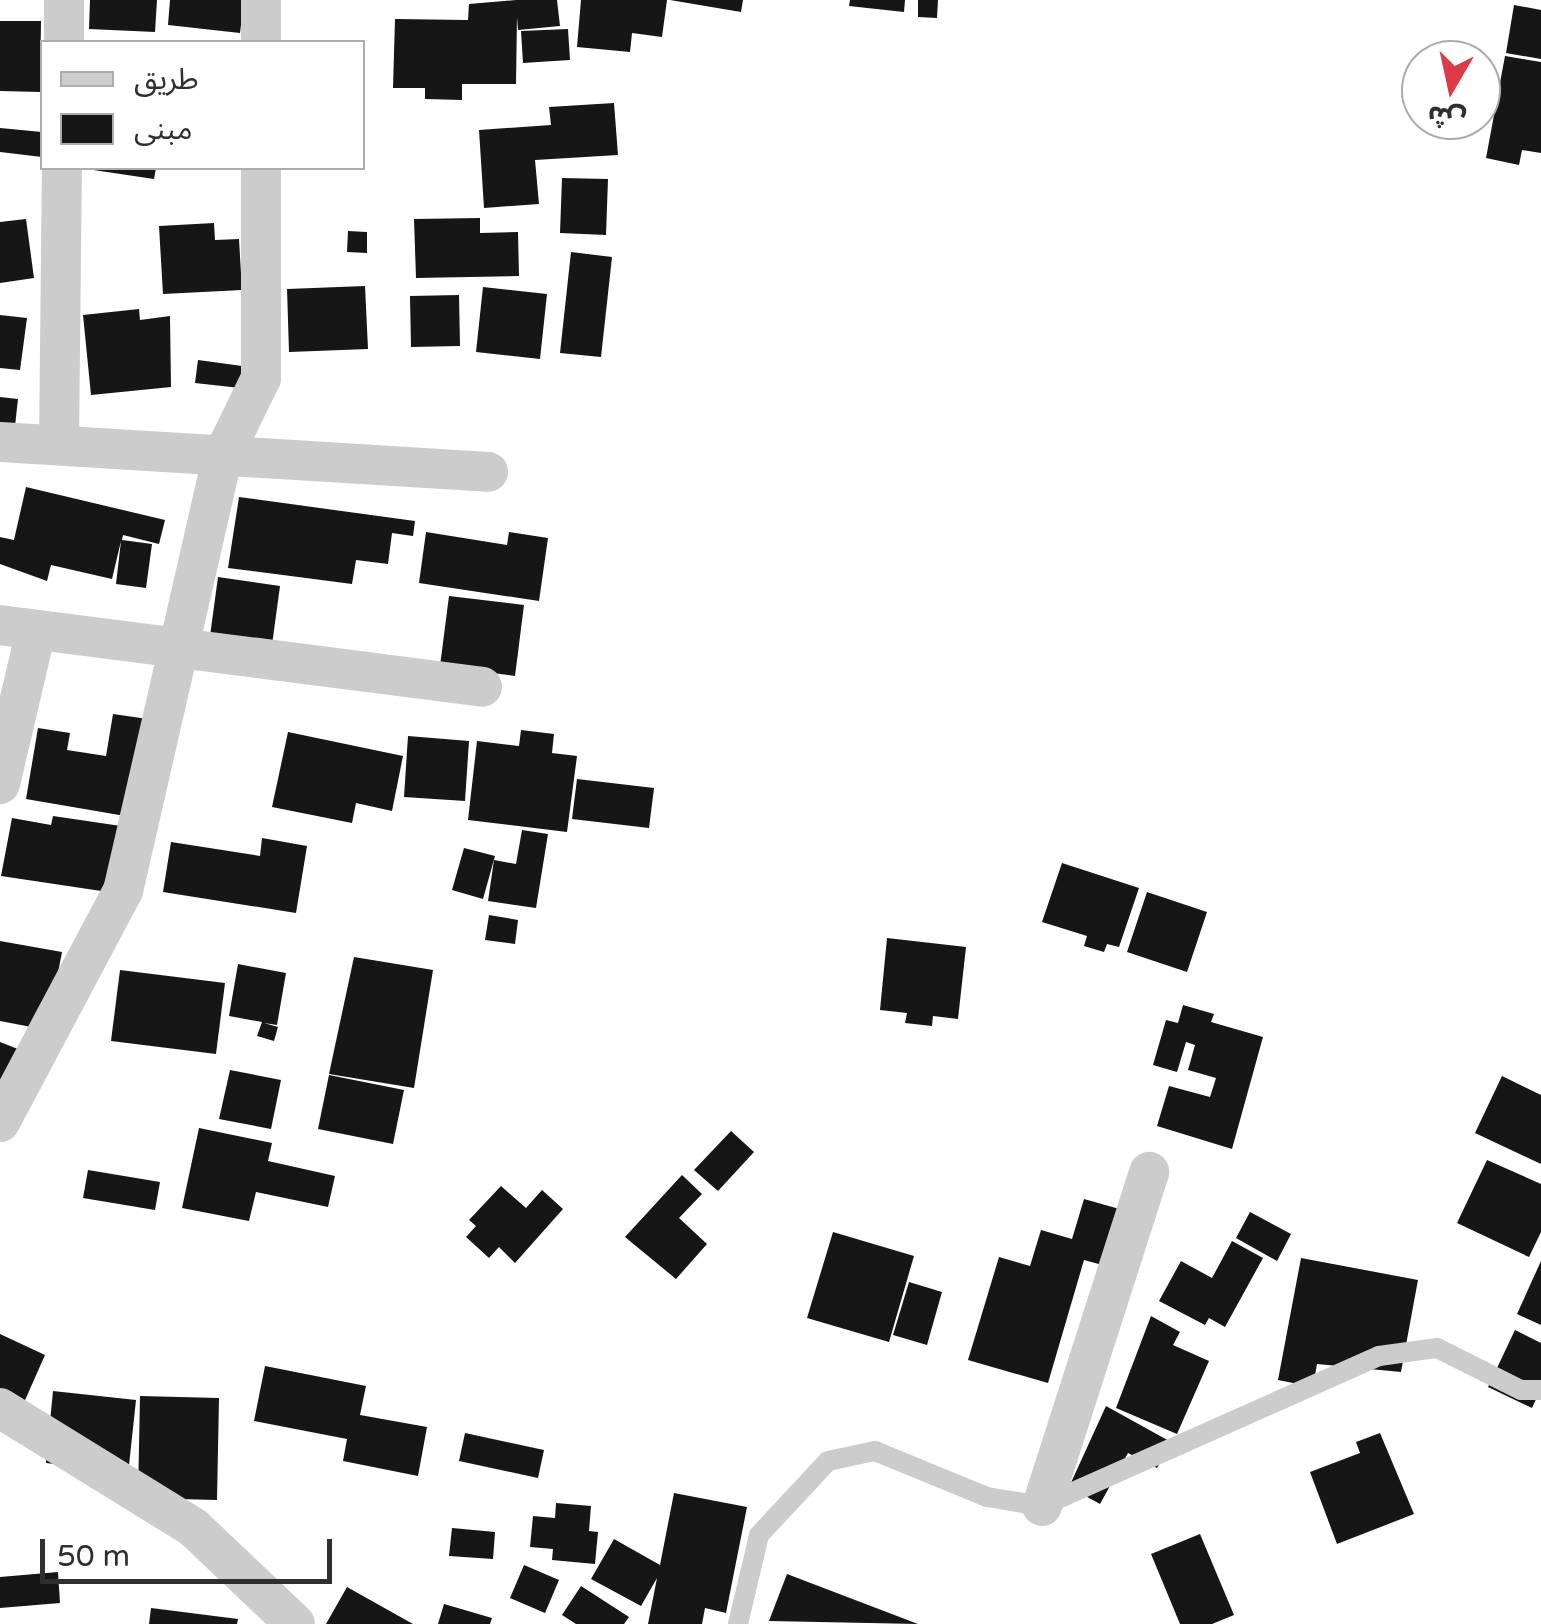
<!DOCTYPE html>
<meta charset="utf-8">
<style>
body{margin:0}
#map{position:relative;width:1541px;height:1624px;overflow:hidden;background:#fff;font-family:"Varela Round","Noto Sans Arabic",sans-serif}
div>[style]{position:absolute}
.building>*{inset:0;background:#161616}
.lane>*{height:20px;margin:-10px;padding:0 10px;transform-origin:10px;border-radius:10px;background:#ccc}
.street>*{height:40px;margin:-20px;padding:0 20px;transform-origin:20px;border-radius:20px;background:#ccc}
span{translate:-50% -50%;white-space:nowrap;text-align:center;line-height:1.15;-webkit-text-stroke:10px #fff;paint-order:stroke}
.legend{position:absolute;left:40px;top:40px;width:325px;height:130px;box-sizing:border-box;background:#fff;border:2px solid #acacac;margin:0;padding:12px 18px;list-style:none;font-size:30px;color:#2f2f2f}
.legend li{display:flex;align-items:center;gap:20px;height:50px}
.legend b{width:50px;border:2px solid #acacac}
.north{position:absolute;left:1401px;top:40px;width:100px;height:100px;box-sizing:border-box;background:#fff;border:2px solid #acacac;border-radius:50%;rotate:189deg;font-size:28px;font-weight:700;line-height:40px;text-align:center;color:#2f2f2f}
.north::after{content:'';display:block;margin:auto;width:35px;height:45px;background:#de3a45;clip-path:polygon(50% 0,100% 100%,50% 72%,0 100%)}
.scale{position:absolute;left:40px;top:1539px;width:292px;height:45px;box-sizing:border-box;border:5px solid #2f2f2f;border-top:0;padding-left:12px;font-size:30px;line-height:35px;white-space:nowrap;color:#2f2f2f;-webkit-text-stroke:8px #fff;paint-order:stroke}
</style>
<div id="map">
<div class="building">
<div style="clip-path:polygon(90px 0,157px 0,155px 32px,89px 29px)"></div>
<div style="clip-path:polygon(170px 0,244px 0,240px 33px,168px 25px)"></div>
<div style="clip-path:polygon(516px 0,557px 0,560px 26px,518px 30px,517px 17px,516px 84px,462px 84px,462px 100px,425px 99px,425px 88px,393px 88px,395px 19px,468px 20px,469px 4px)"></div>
<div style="clip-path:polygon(581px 0,667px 0,662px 37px,632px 33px,630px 52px,577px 47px)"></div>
<div style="clip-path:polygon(670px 0,743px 0,741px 12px)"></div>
<div style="clip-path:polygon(850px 0,905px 0,904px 12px,849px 6px)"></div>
<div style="clip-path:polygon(918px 0,938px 0,937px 18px,918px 17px)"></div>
<div style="clip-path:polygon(1514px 5px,1541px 10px,1541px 59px,1506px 53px)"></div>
<div style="clip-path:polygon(0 21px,41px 21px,40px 92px,0 91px)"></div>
<div style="clip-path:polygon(568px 29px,570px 60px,523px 63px,521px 31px)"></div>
<div style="clip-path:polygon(1505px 56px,1541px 62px,1541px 153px,1522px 150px,1519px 165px,1486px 158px)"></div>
<div style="clip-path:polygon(614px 103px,618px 155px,535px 160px,539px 204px,484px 208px,479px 130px,551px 125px,549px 107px)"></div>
<div style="clip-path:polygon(0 128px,42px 132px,42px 157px,0 152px)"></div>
<div style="clip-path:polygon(80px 168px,156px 168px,154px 179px)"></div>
<div style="clip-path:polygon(562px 178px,608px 179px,606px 235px,560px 233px)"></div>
<div style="clip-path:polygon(480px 218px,480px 233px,518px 232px,519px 276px,416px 278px,414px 219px)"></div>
<div style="clip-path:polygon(26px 219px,34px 278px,0 283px,0 222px)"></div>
<div style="clip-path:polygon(214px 223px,215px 240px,239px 239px,242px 290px,163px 294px,159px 226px)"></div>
<div style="clip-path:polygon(348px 231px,367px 232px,367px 253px,347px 252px)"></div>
<div style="clip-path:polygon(571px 252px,612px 257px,601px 357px,560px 353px)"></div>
<div style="clip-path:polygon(365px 286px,368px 349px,289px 352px,287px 289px)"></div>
<div style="clip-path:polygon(483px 287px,547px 294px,540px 359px,476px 352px)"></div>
<div style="clip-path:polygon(459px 295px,460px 346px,411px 347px,410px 296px)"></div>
<div style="clip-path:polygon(139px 309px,140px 320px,170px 316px,171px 387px,91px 395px,83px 315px)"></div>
<div style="clip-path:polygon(0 315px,27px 318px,20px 370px,0 368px)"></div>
<div style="clip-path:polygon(198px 360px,242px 366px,240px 388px,195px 383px)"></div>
<div style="clip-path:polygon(0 397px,18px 399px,14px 435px,0 433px)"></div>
<div style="clip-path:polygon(26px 487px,165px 520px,159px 544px,123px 535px,122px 540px,152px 544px,146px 588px,116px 584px,121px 541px,112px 579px,51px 565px,47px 581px,0 564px,0 537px,14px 540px)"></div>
<div style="clip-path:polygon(239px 497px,415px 521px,413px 536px,392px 533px,388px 564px,356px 560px,352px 584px,228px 568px)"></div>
<div style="clip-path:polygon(426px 532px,507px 545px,509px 532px,548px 538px,539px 601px,419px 583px)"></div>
<div style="clip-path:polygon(218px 577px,280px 586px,272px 645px,210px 636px)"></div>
<div style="clip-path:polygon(449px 596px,524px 605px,515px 676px,440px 666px)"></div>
<div style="clip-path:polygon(113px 714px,148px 719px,131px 817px,26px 799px,38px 728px,70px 733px,67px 750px,106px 756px)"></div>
<div style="clip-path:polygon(521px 730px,554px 734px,552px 753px,577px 756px,567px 832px,468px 820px,477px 741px,519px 746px)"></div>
<div style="clip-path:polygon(288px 732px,403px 756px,392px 811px,356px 803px,352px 823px,272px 807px)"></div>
<div style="clip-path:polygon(408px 736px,469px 741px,465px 801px,404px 797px)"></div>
<div style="clip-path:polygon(577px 779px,654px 788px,649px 828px,572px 819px)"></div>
<div style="clip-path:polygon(53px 816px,121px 826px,108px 892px,1px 876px,12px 818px,51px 825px)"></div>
<div style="clip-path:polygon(522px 830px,548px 834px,536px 908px,488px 901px,494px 860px,516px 864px)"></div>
<div style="clip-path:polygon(262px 838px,307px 846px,296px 913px,163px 892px,171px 842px,260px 856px)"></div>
<div style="clip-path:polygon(464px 848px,495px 856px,483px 899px,452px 890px)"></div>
<div style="clip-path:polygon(1062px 863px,1139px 888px,1119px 947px,1107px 944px,1104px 952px,1084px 946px,1087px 936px,1042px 922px)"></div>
<div style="clip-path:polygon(1147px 892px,1207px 912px,1187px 972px,1127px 952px)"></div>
<div style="clip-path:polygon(489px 915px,518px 920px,515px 944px,485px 940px)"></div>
<div style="clip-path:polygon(887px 938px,966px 947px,958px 1019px,933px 1016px,932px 1026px,905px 1023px,907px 1013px,880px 1010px)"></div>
<div style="clip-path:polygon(0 941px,62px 952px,47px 1030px,0 1021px)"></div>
<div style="clip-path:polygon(354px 957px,433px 970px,414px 1088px,329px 1074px)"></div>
<div style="clip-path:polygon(238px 964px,286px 973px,277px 1025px,264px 1023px,278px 1027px,274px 1041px,257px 1036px,262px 1022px,229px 1016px)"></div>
<div style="clip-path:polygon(120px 970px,225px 983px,216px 1054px,111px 1041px)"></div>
<div style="clip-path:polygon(1183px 1005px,1214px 1014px,1211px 1022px,1263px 1037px,1232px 1149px,1157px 1126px,1169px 1086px,1210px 1097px,1216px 1078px,1188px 1070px,1195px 1045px,1186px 1042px,1177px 1072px,1153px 1065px,1166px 1020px,1178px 1023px)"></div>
<div style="clip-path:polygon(0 1042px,23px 1051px,0 1106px)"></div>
<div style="clip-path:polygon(230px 1070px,281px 1080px,271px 1129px,219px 1119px)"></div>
<div style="clip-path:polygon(329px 1075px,404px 1090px,393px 1144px,318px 1129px)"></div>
<div style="clip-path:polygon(1502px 1076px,1541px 1095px,1541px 1164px,1475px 1133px)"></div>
<div style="clip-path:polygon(199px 1128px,272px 1143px,268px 1161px,335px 1176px,328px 1207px,256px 1192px,249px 1221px,182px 1208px)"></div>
<div style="clip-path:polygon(731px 1131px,754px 1152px,718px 1191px,694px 1170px)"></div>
<div style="clip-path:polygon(1487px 1160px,1541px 1184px,1541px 1232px,1529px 1257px,1457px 1223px)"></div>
<div style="clip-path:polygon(88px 1170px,160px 1182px,155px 1210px,83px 1198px)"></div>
<div style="clip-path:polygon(682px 1175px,702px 1194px,679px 1218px,707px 1244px,676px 1279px,625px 1237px)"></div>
<div style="clip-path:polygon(501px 1186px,526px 1208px,542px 1190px,563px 1209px,515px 1263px,499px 1247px,489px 1258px,466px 1237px,476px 1226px,469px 1220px)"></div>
<div style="clip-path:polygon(1084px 1199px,1123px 1210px,1106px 1266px,1084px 1260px,1048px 1383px,968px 1360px,999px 1257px,1030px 1266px,1041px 1230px,1072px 1239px)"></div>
<div style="clip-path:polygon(1250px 1212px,1291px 1234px,1277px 1261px,1236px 1238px)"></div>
<div style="clip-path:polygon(833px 1232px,914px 1256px,889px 1342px,807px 1318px)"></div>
<div style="clip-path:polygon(1232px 1241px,1263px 1258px,1225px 1327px,1209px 1318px,1205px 1325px,1159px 1301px,1181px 1261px,1212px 1278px)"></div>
<div style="clip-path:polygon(1301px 1258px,1418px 1280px,1401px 1372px,1317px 1364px,1313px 1387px,1278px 1380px)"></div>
<div style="clip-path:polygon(1541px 1261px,1541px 1325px,1517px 1314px)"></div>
<div style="clip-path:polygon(909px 1282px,942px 1292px,927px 1345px,893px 1335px)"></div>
<div style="clip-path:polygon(1151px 1316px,1180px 1332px,1173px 1345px,1209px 1361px,1177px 1434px,1116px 1408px)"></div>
<div style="clip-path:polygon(1515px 1330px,1541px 1343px,1541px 1388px,1532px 1408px,1488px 1387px)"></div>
<div style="clip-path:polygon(0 1334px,45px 1355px,18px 1416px,0 1408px)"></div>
<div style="clip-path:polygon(265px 1366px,366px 1386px,360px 1415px,427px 1427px,418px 1476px,343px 1461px,347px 1439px,254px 1421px)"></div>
<div style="clip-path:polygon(53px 1391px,136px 1400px,127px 1484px,90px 1468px,46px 1463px)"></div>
<div style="clip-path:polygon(140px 1396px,219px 1398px,217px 1500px,138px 1498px)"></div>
<div style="clip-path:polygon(1106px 1406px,1171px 1442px,1157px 1468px,1128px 1453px,1100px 1504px,1069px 1487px)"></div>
<div style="clip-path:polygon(465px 1433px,544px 1450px,538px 1478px,459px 1461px)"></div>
<div style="clip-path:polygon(1380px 1433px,1414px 1514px,1337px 1544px,1310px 1472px,1360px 1453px,1356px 1442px)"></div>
<div style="clip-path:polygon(674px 1493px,747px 1507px,726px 1613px,705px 1608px,702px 1624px,648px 1624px,657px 1578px,641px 1606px,591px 1579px,614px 1539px,660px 1565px)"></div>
<div style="clip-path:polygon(556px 1503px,591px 1506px,589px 1531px,598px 1532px,595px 1564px,552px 1560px,553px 1549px,530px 1547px,533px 1516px,555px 1518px)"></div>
<div style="clip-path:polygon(452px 1528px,495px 1532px,493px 1559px,449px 1556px)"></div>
<div style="clip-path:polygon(1200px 1534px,1234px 1615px,1212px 1624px,1180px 1624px,1151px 1554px)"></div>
<div style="clip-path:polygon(524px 1565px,559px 1580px,545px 1613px,510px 1598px)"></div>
<div style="clip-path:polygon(58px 1572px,60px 1603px,0 1608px,0 1577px)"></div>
<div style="clip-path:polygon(787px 1574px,918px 1624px,769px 1621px)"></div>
<div style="clip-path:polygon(581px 1586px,629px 1617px,624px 1624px,576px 1624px,562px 1615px)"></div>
<div style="clip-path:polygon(347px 1587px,413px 1624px,326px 1624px)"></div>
<div style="clip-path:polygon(444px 1604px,492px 1618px,490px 1624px,438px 1624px)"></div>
<div style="clip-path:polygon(151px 1608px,238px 1619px,237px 1624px,149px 1624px)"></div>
</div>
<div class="lane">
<div style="left:738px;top:1624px;width:91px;rotate:-76.7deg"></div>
<div style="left:759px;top:1535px;width:101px;rotate:-47deg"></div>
<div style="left:828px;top:1461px;width:48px;rotate:-12deg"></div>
<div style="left:875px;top:1451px;width:121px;rotate:22.3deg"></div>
<div style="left:987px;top:1497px;width:56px;rotate:9.3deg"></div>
<div style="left:1042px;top:1506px;width:369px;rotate:-24deg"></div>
<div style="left:1379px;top:1356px;width:59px;rotate:-7.9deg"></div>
<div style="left:1437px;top:1348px;width:94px;rotate:26.6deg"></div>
<div style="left:1521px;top:1390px;width:20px"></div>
</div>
<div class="street">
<div style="left:64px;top:42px;width:42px;rotate:-90deg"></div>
<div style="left:261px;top:42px;width:42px;rotate:-90deg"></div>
<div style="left:0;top:442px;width:489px;rotate:3.5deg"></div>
<div style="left:59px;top:445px;width:277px;rotate:-89.4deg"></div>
<div style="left:0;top:625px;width:486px;rotate:7.3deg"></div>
<div style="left:0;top:784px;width:157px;rotate:-76.8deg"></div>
<div style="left:0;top:1122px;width:262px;rotate:-62deg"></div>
<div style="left:123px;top:891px;width:446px;rotate:-77.1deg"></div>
<div style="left:223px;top:456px;width:87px;rotate:-64deg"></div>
<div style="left:261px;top:378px;width:210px;rotate:-90deg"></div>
<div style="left:0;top:1408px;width:228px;rotate:31.7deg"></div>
<div style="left:194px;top:1528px;width:139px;rotate:43.5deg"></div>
<div style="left:1042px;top:1506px;width:351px;rotate:-72.2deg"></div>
</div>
<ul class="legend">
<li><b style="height:12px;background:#ccc"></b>طريق</li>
<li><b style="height:28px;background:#161616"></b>مبنى</li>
</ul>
<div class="north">ش</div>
<div class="scale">50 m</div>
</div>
